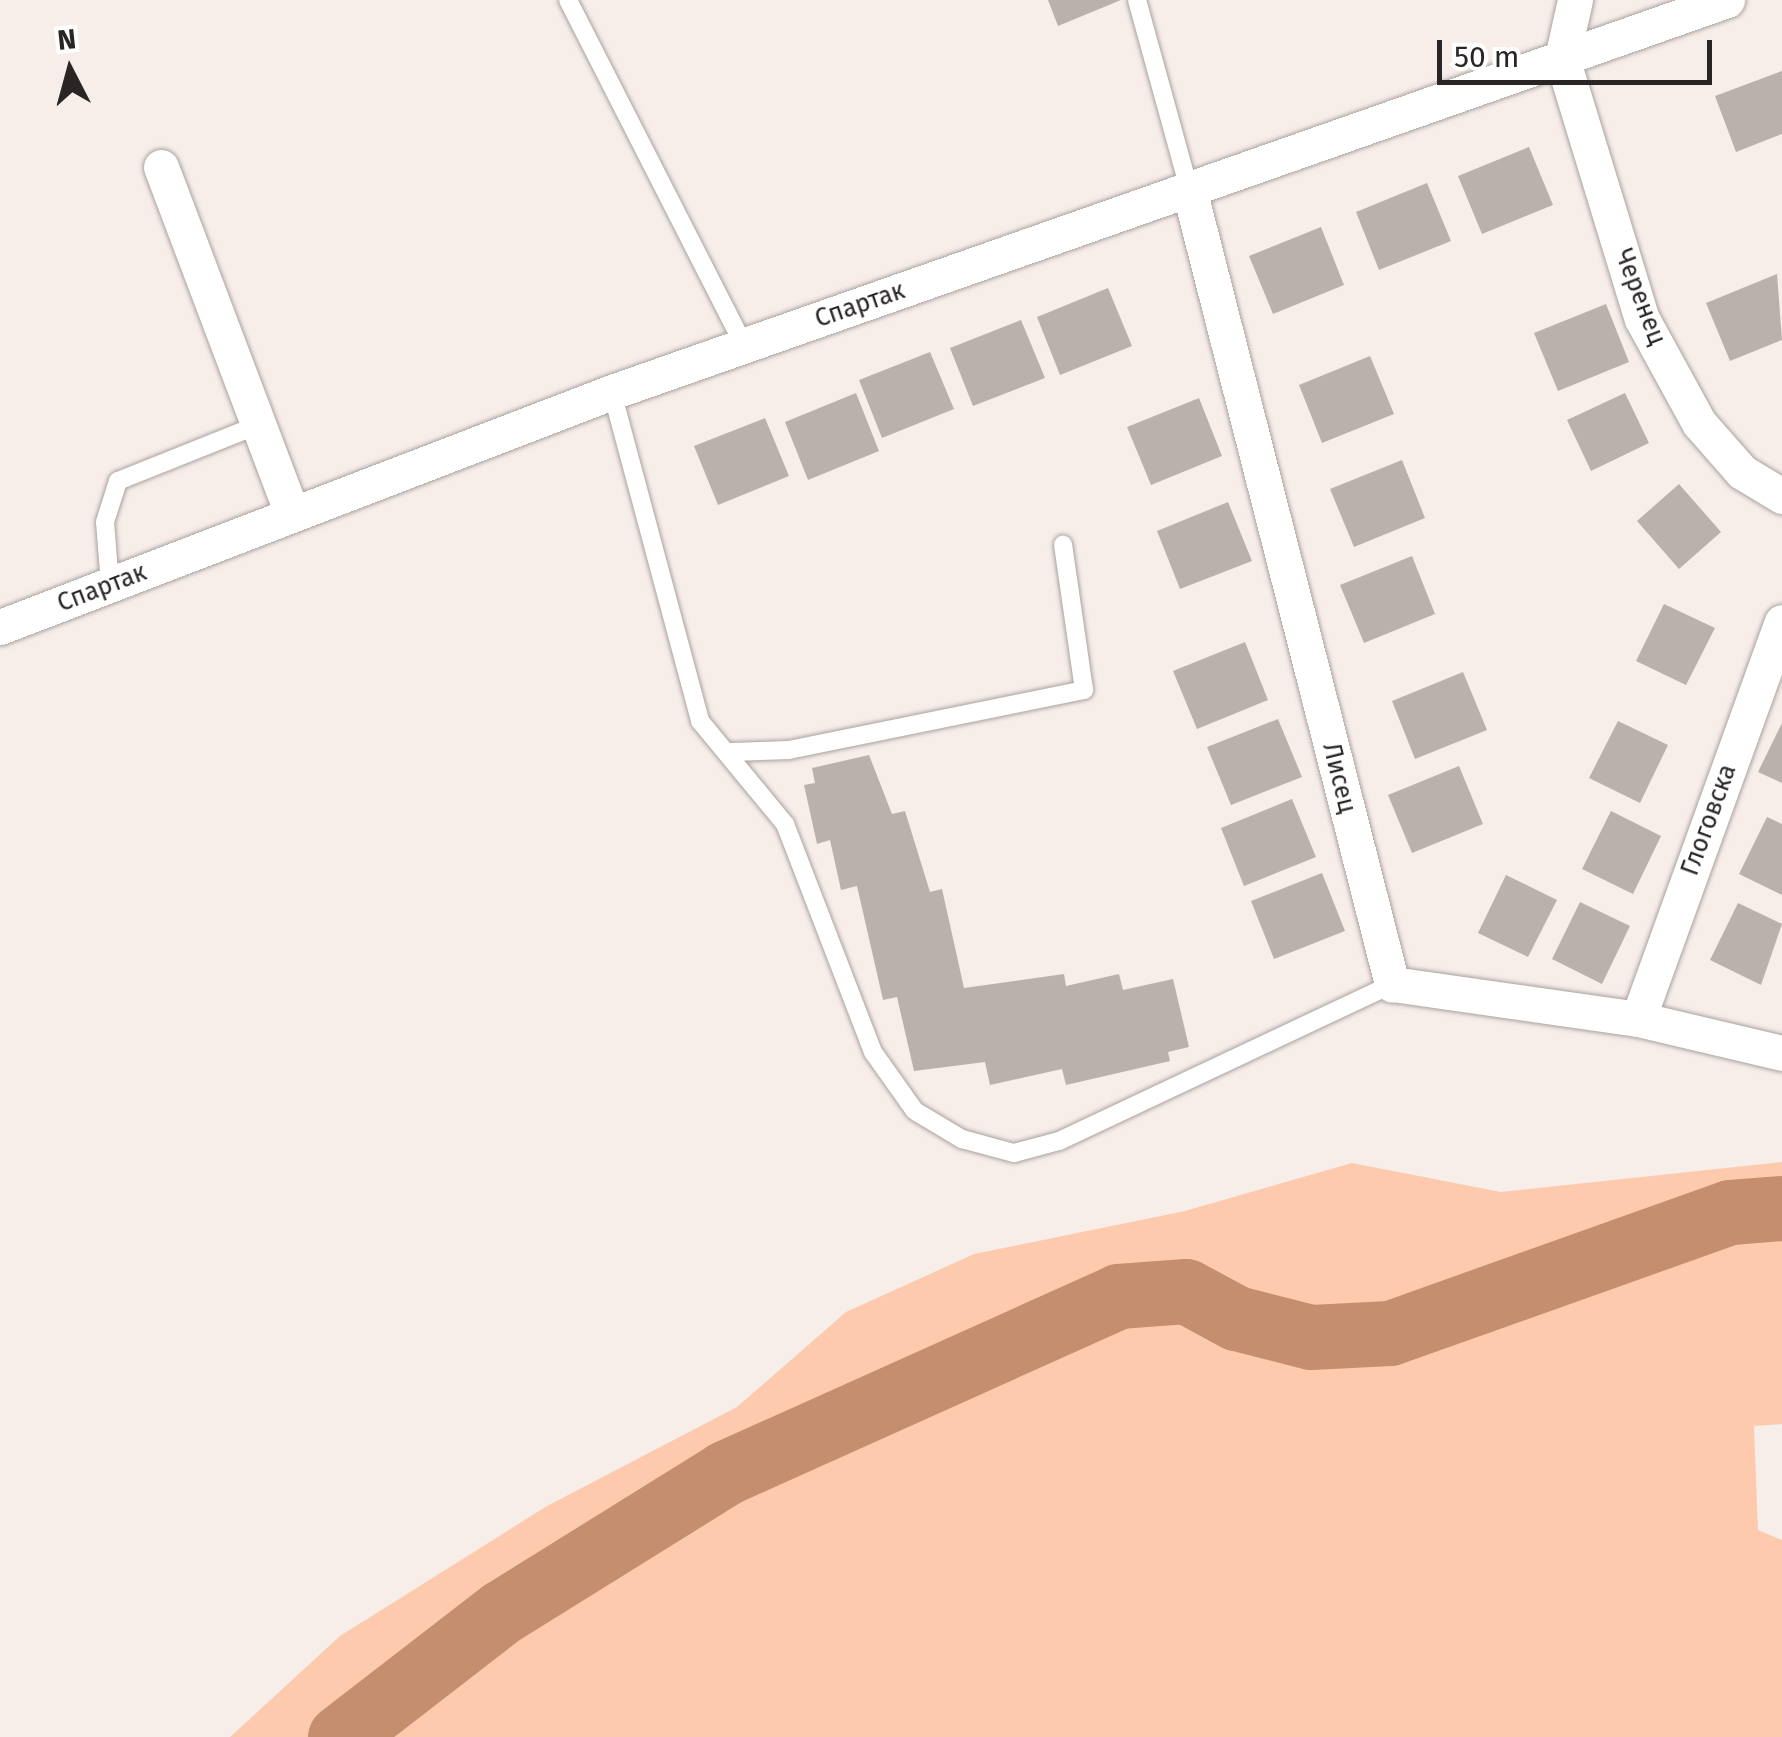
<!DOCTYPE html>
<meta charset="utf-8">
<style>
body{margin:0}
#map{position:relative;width:1782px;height:1737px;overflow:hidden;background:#f7eeea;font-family:"Fira Sans",sans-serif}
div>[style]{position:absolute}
.green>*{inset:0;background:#fecaae}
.river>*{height:65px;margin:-32.5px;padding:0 32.5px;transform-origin:32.5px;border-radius:32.5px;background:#c58e6f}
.building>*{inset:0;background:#bab1ad}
.roads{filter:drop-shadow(0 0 2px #aaa29e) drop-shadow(0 0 2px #aaa29e)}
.lane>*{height:18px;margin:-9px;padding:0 9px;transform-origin:9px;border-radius:9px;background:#fff}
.street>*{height:35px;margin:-17.5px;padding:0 17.5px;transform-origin:17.5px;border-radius:17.5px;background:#fff}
span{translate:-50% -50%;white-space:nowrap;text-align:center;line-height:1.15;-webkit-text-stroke:8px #fff;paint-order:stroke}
.street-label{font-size:25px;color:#292524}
.north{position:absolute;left:20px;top:20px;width:100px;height:100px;-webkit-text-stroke:8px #fff;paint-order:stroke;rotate:354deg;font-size:28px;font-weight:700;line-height:40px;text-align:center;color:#292524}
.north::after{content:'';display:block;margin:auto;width:35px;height:45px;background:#292524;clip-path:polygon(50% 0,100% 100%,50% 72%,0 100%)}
.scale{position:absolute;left:1437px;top:40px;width:275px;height:45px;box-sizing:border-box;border:5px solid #292524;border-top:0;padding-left:12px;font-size:30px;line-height:35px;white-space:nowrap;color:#292524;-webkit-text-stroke:8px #fff;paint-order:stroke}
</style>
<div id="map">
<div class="green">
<div style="clip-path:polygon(1782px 1162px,1782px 1424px,1754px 1426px,1758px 1530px,1782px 1540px,1782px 1737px,230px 1737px,340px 1636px,547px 1506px,737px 1407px,846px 1312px,974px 1254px,1185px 1211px,1352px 1163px,1501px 1192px)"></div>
</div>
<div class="river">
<div style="left:340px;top:1737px;width:205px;rotate:-37.7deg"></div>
<div style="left:502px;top:1612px;width:263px;rotate:-31.9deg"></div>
<div style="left:725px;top:1473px;width:431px;rotate:-24.2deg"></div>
<div style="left:1118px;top:1296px;width:68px;rotate:-4.2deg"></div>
<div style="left:1186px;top:1291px;width:57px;rotate:28.4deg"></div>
<div style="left:1236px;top:1318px;width:77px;rotate:14.2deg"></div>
<div style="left:1311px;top:1337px;width:79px;rotate:-2.9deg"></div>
<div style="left:1390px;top:1333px;width:361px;rotate:-19.6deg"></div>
<div style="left:1730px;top:1212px;width:52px;rotate:-4.4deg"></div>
</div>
<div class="building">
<div style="clip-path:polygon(1048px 0,1121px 0,1058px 26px)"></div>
<div style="clip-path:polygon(1782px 71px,1782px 134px,1736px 152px,1715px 96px)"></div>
<div style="clip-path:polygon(1529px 147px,1553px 205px,1482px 234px,1458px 176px)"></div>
<div style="clip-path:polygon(1427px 183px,1451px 241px,1379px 270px,1356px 212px)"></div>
<div style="clip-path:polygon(1321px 227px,1344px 285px,1273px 314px,1249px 256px)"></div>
<div style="clip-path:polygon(1777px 274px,1782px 340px,1730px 361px,1706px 303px)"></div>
<div style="clip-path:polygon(1108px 288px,1132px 346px,1060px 375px,1037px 317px)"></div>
<div style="clip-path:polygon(1606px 304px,1629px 362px,1558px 391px,1534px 333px)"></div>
<div style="clip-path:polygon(1021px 320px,1045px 378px,973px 406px,950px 348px)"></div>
<div style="clip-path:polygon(930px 352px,954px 409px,882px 438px,859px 380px)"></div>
<div style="clip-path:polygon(1370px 356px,1394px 414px,1322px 443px,1299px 385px)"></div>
<div style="clip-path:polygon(856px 393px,879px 451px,808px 480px,785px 422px)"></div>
<div style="clip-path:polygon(1625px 393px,1649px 443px,1591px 471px,1567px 420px)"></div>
<div style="clip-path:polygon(1199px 398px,1222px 456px,1151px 485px,1127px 427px)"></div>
<div style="clip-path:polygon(765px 418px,789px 476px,718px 505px,694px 446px)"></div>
<div style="clip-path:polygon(1402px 460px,1425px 518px,1354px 547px,1330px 489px)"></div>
<div style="clip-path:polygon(1679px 484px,1721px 532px,1679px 569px,1637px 521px)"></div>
<div style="clip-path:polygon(1228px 502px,1252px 561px,1180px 589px,1157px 531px)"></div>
<div style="clip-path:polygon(1412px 556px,1435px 614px,1364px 643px,1340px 585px)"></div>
<div style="clip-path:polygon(1664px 604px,1715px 628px,1686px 685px,1636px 661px)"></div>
<div style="clip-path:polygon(1245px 642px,1268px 700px,1197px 729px,1173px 671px)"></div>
<div style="clip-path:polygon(1463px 672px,1487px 730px,1415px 759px,1392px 701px)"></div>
<div style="clip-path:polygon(1278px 719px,1302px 777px,1231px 805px,1207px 747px)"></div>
<div style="clip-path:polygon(1618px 721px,1668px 745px,1640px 803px,1589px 778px)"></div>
<div style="clip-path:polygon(1782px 723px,1782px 783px,1758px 772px)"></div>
<div style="clip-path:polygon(869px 755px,892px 814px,905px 811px,930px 892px,942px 889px,964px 988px,1064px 974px,1066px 986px,1119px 974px,1123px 990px,1173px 979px,1189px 1047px,1168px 1052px,1170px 1061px,1066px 1085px,1062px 1069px,990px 1085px,985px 1062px,914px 1071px,897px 997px,883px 1000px,857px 886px,841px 890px,830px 840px,817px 844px,804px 785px,815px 783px,812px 768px)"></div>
<div style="clip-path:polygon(1459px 766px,1483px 824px,1412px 853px,1388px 795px)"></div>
<div style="clip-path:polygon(1292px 799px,1316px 857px,1244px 886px,1221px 828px)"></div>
<div style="clip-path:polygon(1611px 811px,1661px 836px,1633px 894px,1582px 869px)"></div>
<div style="clip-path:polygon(1767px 817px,1782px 824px,1782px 895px,1739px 874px)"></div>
<div style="clip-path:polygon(1322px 873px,1345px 931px,1274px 959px,1251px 901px)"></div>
<div style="clip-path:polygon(1506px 875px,1557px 900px,1528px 957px,1478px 933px)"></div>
<div style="clip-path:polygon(1580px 902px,1630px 926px,1602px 984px,1552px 959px)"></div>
<div style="clip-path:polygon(1738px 903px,1782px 924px,1761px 985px,1710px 960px)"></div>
</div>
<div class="roads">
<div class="lane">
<div style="left:568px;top:0;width:388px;rotate:63deg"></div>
<div style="left:1137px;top:0;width:196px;rotate:74.6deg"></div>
<div style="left:612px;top:392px;width:341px;rotate:75deg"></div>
<div style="left:700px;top:721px;width:134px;rotate:50.5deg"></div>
<div style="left:785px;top:824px;width:244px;rotate:68.9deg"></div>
<div style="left:873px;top:1052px;width:72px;rotate:54.6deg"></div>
<div style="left:915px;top:1111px;width:55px;rotate:30.8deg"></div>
<div style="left:962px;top:1139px;width:54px;rotate:15.1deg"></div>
<div style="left:1014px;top:1153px;width:47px;rotate:-14.9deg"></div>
<div style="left:1059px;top:1141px;width:368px;rotate:-25.2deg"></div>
<div style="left:110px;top:585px;width:63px;rotate:-94.5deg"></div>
<div style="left:105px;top:522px;width:43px;rotate:-72.4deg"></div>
<div style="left:118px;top:481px;width:151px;rotate:-21.8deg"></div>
<div style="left:732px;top:752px;width:57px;rotate:-2deg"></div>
<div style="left:789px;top:750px;width:301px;rotate:-11.5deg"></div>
<div style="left:1084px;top:690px;width:147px;rotate:-98.2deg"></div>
</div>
<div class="street">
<div style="left:1575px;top:0;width:59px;rotate:102.6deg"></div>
<div style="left:1562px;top:58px;width:273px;rotate:73deg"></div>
<div style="left:1642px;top:319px;width:119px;rotate:61.3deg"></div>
<div style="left:1699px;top:423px;width:65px;rotate:48.7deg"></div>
<div style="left:1742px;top:472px;width:47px;rotate:31deg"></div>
<div style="left:161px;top:167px;width:371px;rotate:69.3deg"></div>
<div style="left:1189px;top:189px;width:821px;rotate:75.68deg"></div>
<div style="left:1392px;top:984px;width:248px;rotate:8.1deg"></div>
<div style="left:1638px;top:1019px;width:148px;rotate:13.3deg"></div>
<div style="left:0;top:627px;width:656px;rotate:-21.01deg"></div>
<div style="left:612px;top:392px;width:1182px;rotate:-19.37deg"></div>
<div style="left:1638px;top:1019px;width:422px;rotate:-70.1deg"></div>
</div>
</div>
<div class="street-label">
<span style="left:1640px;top:297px;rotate:69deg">Черенец</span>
<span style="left:860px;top:305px;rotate:-19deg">Спартак</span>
<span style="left:102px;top:588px;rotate:-21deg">Спартак</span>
<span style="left:1339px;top:778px;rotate:76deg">Лисец</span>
<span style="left:1709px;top:820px;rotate:-70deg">Глоговска</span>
</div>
<div class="north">N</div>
<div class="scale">50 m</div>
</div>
